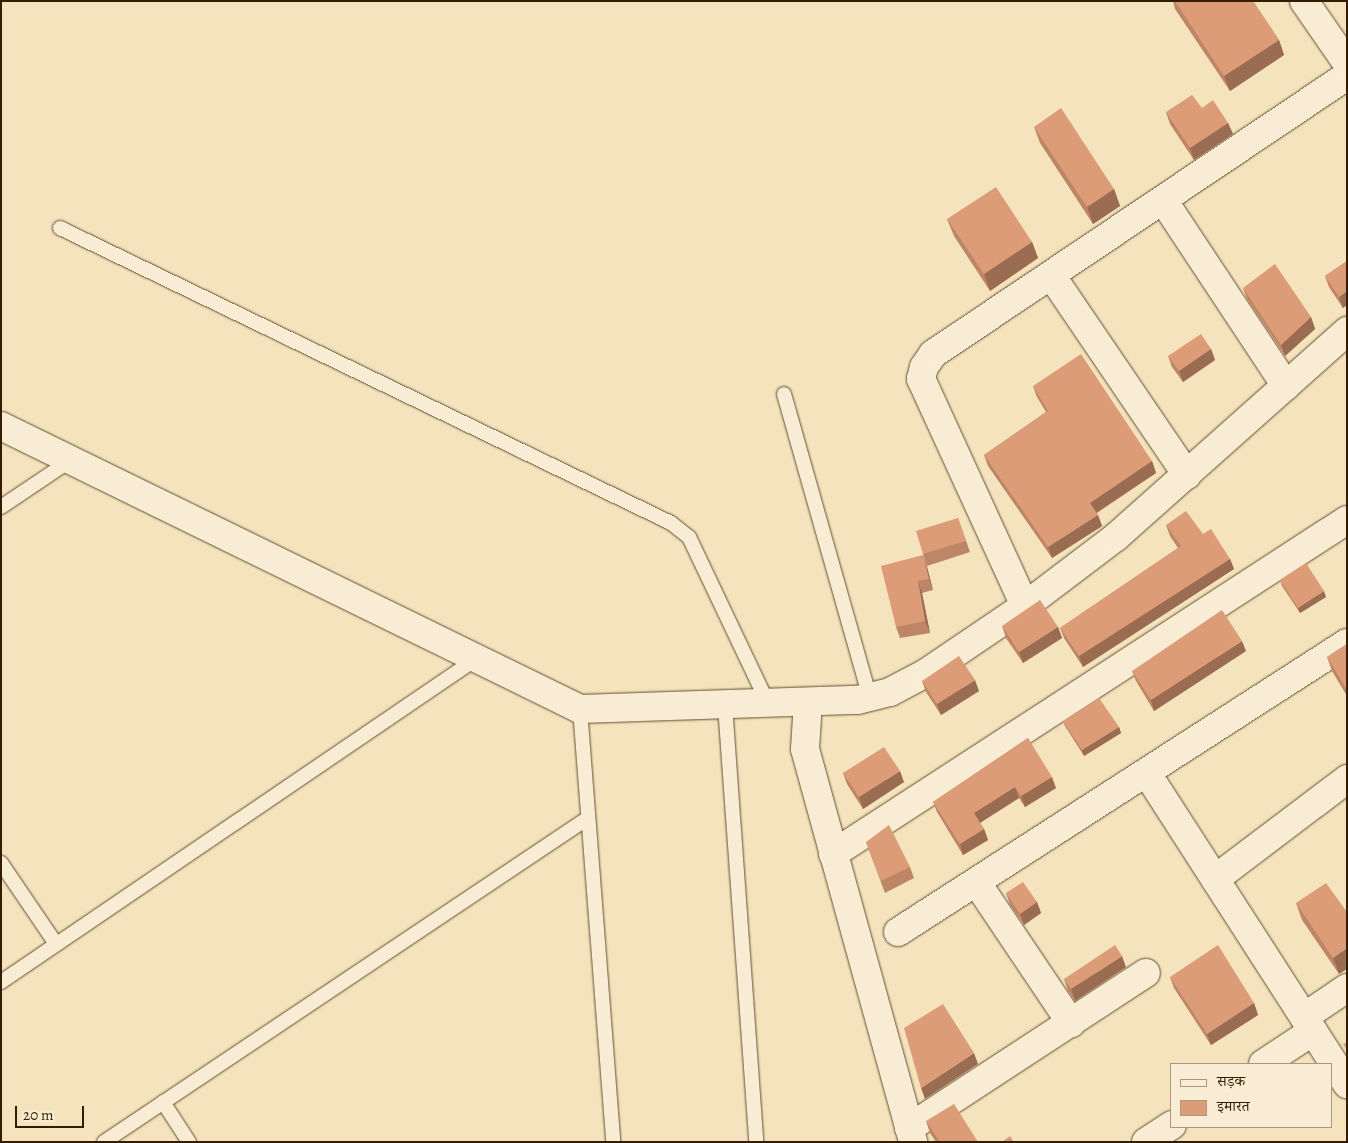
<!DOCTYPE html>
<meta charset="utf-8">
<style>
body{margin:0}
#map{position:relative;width:1348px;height:1143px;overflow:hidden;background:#f4e3bd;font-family:Alegreya,"Noto Serif Devanagari",serif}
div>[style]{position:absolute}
.roads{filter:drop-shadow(0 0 1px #644e2f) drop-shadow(0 0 1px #644e2f)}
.lane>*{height:14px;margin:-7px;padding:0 7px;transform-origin:7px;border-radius:7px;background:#f8edd4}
.street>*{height:28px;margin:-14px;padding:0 14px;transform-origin:14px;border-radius:14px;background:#f8edd4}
.secondary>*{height:28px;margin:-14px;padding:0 14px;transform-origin:14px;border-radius:14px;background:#f8edd4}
.wall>*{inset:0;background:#bd8666}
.shaded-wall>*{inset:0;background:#9a6d53}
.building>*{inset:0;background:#dc9c77}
span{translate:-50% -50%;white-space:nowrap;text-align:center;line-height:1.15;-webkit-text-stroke:4.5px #f8edd4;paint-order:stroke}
.frame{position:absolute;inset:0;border:2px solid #341c00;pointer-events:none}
.legend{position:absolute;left:1170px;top:1063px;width:162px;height:65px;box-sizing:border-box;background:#f8edd4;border:1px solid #aa997f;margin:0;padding:6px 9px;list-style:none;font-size:15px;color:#341c00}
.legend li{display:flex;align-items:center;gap:10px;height:25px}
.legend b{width:25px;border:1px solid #aa997f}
.scale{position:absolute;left:15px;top:1106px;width:69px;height:22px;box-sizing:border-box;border:2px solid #341c00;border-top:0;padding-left:6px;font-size:15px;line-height:18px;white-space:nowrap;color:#341c00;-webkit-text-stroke:4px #f8edd4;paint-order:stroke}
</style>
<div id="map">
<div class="roads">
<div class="lane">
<div style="left:60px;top:228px;width:678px;rotate:25.77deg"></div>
<div style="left:671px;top:523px;width:23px;rotate:38deg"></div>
<div style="left:689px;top:537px;width:184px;rotate:64.6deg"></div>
<div style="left:784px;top:394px;width:315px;rotate:74.2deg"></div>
<div style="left:1px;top:507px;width:84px;rotate:-33.9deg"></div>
<div style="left:725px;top:705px;width:438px;rotate:85.9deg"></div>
<div style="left:580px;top:709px;width:434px;rotate:85.6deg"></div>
<div style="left:1px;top:863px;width:98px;rotate:55.8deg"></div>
<div style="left:1px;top:982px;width:574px;rotate:-34.22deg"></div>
<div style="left:163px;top:1102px;width:48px;rotate:57deg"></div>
<div style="left:104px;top:1142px;width:582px;rotate:-33.8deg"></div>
</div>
<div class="street">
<div style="left:1163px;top:200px;width:223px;rotate:56.5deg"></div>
<div style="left:1051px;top:275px;width:242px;rotate:55.8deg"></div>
<div style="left:1px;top:426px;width:644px;rotate:26.05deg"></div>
<div style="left:580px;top:709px;width:278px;rotate:-1.9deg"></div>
<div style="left:858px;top:700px;width:33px;rotate:-14deg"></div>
<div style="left:890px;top:692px;width:41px;rotate:-27.8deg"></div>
<div style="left:926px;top:673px;width:120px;rotate:-34.1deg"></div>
<div style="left:1025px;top:606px;width:114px;rotate:-37.2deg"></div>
<div style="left:1116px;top:537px;width:310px;rotate:-41.7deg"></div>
<div style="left:1025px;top:606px;width:250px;rotate:-114.6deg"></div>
<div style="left:921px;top:379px;width:12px;rotate:-76deg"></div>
<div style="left:924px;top:367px;width:16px;rotate:-55deg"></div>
<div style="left:933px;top:354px;width:499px;rotate:-33.9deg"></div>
<div style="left:808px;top:702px;width:47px;rotate:93.7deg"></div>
<div style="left:805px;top:749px;width:408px;rotate:74.6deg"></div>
<div style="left:1148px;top:775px;width:368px;rotate:57.2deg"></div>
<div style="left:833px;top:854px;width:613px;rotate:-33.02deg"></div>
<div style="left:1215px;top:879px;width:166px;rotate:-37.1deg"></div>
<div style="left:977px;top:883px;width:169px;rotate:56.1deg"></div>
<div style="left:898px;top:932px;width:534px;rotate:-32.77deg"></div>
<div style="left:1304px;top:1017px;width:52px;rotate:-34deg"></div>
<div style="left:1263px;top:1064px;width:60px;rotate:-33.4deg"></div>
<div style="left:909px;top:1128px;width:283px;rotate:-33.2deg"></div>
<div style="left:1146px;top:1142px;width:31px;rotate:-33deg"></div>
</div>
<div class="secondary">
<div style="left:1304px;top:1px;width:75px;rotate:55.3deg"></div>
</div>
</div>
<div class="wall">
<div style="clip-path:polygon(1173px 1px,1253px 1px,1279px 40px,1284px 55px,1230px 91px,1175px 9px)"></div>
<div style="clip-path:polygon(1166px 112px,1228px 123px,1233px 134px,1194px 160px,1170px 124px)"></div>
<div style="clip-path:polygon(1034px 127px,1114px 189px,1120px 206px,1093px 224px,1040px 143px)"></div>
<div style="clip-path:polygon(947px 219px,1032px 242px,1038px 258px,990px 291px,954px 236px)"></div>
<div style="clip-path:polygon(1347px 261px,1347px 305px,1343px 308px,1329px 287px,1325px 276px)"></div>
<div style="clip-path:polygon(1243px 288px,1311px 317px,1315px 329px,1285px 356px,1247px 299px)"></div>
<div style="clip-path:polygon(1211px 349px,1215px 360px,1183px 382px,1172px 367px,1168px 356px)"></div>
<div style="clip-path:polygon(1033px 386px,1152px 461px,1156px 473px,1097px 513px,1102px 526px,1052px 558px,988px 466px,984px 455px,1046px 412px,1037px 397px)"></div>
<div style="clip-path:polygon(958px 518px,970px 552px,927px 566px,923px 554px)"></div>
<div style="clip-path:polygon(1166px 525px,1203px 534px,1230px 559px,1234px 569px,1083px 667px,1064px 638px,1060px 628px,1178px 548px,1170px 536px)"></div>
<div style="clip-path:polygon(923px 555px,927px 567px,933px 590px,922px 593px,930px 633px,900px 638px,896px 627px)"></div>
<div style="clip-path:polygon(1280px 580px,1326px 597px,1300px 613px,1282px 586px)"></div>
<div style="clip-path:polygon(1002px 626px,1058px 627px,1062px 638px,1023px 663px,1006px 638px)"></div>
<div style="clip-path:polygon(1347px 644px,1347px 696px,1332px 671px,1327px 657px)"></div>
<div style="clip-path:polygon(1246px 651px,1154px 711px,1136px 681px,1132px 671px)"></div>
<div style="clip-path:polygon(922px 681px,979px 691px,941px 715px,926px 692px)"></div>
<div style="clip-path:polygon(1063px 721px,1119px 727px,1121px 733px,1084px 756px,1065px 726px)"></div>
<div style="clip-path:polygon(1028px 738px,1056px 788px,1025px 807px,1019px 798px,980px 823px,984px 829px,988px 840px,963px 855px,937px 812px,933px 802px)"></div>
<div style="clip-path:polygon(843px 773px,904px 782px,863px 809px,847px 784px)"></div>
<div style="clip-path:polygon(866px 842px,910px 867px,914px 878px,885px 893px)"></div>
<div style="clip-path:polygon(1006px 893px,1037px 902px,1041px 913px,1024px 925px,1010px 905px)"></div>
<div style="clip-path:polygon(1296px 903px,1347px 912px,1339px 974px,1302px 920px)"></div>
<div style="clip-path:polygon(1126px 967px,1075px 1001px,1068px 991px,1064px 979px)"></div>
<div style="clip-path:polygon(1170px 977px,1254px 1003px,1258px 1015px,1211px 1045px,1174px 988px)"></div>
<div style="clip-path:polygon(926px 1121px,978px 1142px,936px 1142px,930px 1133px)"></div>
</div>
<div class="shaded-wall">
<div style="clip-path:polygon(1279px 40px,1284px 55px,1230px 91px,1224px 76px)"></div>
<div style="clip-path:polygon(1228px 123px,1233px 134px,1194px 160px,1190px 148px)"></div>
<div style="clip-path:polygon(1114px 189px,1120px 206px,1093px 224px,1087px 207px)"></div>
<div style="clip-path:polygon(1032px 242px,1038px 258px,990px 291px,984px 274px)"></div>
<div style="clip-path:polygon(1347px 291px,1347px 305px,1343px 308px,1339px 297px)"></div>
<div style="clip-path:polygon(1311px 317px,1315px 329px,1285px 356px,1281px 345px)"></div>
<div style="clip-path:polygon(1211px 349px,1215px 360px,1183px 382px,1179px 371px)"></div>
<div style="clip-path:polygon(1152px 461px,1156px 473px,1094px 514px,1090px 503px)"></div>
<div style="clip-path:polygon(1098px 515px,1102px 526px,1052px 558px,1048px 547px)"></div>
<div style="clip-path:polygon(923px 555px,927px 567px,933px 590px,929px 579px)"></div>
<div style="clip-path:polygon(1230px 559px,1234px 569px,1083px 667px,1079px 656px)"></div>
<div style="clip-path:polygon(918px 581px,922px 593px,930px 633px,925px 621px)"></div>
<div style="clip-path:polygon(1324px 591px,1326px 597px,1300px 613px,1298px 608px)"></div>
<div style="clip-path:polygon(1058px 627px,1062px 638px,1023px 663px,1019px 652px)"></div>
<div style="clip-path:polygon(1242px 641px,1246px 651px,1154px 711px,1151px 700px)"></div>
<div style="clip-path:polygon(975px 680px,979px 691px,941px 715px,937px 704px)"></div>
<div style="clip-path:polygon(1119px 727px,1121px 733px,1084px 756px,1082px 750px)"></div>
<div style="clip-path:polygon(900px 771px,904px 782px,863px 809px,859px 797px)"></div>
<div style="clip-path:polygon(1052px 777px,1056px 788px,1025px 807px,1021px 796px)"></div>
<div style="clip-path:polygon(1015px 787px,1019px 798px,978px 824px,974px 813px)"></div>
<div style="clip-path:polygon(984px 829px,988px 840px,963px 855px,960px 844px)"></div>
<div style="clip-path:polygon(1037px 902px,1041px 913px,1024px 925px,1020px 914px)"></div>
<div style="clip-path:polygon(1347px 948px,1347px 969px,1339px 974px,1333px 958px)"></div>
<div style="clip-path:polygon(1122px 956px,1126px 967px,1075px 1001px,1071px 989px)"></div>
<div style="clip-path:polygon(1254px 1003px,1258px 1015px,1211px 1045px,1207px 1034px)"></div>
<div style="clip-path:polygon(974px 1053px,978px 1064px,925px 1099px,921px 1088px)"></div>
</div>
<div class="building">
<div style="clip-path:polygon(1175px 1px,1253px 1px,1279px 40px,1224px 76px)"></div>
<div style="clip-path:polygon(1192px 95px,1202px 108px,1213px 100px,1228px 123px,1190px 148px,1166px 112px)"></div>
<div style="clip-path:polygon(1061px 108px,1114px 189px,1087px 207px,1034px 127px)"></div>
<div style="clip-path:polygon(996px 187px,1032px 242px,984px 274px,947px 219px)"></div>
<div style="clip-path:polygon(1347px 261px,1347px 291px,1339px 297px,1325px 276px)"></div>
<div style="clip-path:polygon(1275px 264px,1311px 317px,1281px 345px,1243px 288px)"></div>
<div style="clip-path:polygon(1201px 334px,1211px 349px,1179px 371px,1168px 356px)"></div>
<div style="clip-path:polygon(1081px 354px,1152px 461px,1090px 503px,1098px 515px,1048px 547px,984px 455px,1048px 411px,1033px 386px)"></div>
<div style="clip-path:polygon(1186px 511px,1203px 534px,1211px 529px,1230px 559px,1079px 656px,1060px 628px,1181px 546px,1166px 525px)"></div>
<div style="clip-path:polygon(958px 518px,966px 541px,923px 554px,916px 531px)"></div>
<div style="clip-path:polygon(923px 555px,929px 579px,918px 581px,925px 621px,896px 627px,881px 566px)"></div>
<div style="clip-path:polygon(1306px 563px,1324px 591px,1298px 608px,1280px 580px)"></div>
<div style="clip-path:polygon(1040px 600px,1058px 627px,1019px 652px,1002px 626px)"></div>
<div style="clip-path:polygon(1222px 610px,1242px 641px,1151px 700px,1132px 671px)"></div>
<div style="clip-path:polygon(1347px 644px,1347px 690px,1327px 657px)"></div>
<div style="clip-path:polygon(959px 656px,975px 680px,937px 704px,922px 681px)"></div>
<div style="clip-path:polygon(1099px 698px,1119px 727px,1082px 750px,1063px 721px)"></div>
<div style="clip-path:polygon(1028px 738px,1052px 777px,1021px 796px,1015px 787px,974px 813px,984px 829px,960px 844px,933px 802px)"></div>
<div style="clip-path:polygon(884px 747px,900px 771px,859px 797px,843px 773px)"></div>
<div style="clip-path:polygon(889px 825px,910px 867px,881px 881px,866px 842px)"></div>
<div style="clip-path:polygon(1023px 882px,1037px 902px,1020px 914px,1006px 893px)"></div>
<div style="clip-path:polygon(1326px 883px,1347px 912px,1347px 948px,1333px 958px,1296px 903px)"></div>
<div style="clip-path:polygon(1115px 945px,1122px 956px,1071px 989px,1064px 979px)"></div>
<div style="clip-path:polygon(1218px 945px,1254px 1003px,1207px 1034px,1170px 977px)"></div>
<div style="clip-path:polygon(943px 1004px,974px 1053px,921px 1088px,904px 1028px)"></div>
<div style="clip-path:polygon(1347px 1042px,1347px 1050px,1343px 1044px)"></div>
<div style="clip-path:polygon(954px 1104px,978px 1142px,940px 1142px,926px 1121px)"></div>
<div style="clip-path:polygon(1010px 1136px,1014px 1142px,1002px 1142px)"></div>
</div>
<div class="frame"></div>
<ul class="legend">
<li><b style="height:6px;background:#f8edd4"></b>सड़क</li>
<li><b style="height:14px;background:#dc9c77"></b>इमारत</li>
</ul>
<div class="scale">20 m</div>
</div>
